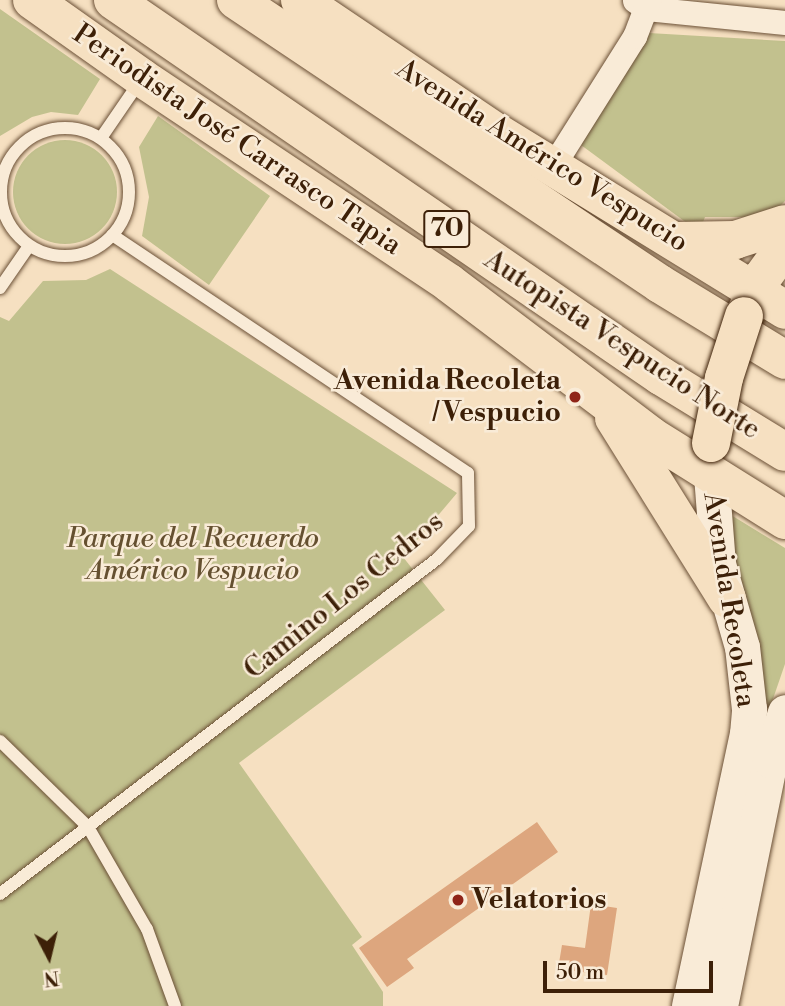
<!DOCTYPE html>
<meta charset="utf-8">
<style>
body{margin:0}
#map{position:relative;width:785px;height:1006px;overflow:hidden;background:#f6e0c1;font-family:"Libre Bodoni",serif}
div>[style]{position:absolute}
.green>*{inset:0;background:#c2c18e}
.round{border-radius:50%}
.building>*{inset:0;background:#dda67e}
.roads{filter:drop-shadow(0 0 2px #6b5036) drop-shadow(0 0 2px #6b5036)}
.lane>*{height:12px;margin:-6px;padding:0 6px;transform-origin:6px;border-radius:6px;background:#f9ebd7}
.lane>.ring{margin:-6px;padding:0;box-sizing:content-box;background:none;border:12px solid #f9ebd7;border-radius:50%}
.street>*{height:24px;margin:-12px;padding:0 12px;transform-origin:12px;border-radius:12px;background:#f9ebd7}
.secondary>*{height:35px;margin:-17.5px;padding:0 17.5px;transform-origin:17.5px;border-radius:17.5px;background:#f9ebd7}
.primary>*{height:38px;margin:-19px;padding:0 19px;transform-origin:19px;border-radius:19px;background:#f6e0c1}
.highway>*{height:38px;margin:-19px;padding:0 19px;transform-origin:19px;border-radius:19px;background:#f6e0c1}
.bridges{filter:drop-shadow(0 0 2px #3d2008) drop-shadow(0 0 2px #3d2008)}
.primary-bridge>*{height:38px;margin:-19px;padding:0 19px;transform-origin:19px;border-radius:19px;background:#f6e0c1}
.dots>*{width:19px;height:19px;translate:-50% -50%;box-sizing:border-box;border:4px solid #f9ebd7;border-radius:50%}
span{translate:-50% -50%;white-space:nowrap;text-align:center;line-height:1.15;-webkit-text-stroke:5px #f9ebd7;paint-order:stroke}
.shield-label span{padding:2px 5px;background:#f9ebd7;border:2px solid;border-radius:5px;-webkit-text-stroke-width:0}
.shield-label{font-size:26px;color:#3d2008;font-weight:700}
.street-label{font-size:28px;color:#3d2008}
.poi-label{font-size:28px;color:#3d2008;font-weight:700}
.right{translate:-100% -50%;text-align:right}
.left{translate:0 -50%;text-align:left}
.park-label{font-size:28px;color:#655030;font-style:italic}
.north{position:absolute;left:14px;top:922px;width:70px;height:70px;-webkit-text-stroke:5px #f9ebd7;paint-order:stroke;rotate:173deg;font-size:19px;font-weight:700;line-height:28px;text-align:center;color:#3d2008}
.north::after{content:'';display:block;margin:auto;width:24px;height:32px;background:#3d2008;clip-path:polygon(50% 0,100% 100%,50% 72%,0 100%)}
.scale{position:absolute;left:543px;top:961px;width:170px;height:32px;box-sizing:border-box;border:4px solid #3d2008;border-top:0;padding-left:9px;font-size:21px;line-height:24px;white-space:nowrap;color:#3d2008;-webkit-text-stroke:5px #f9ebd7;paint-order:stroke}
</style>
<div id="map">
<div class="green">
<div style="clip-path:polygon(0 9px,100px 79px,78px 115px,51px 112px,32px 117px,0 136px)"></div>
<div style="clip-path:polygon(649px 33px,785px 41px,785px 201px,780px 206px,752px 217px,705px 217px,699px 232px,581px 145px)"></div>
<div style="clip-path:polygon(158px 116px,270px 196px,209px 285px,142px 236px,149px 197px,139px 147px)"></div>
<div class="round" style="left:13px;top:140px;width:104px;height:104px"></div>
<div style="clip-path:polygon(110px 269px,457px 493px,403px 557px,445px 610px,239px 763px,362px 937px,352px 945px,383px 992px,383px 1006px,0 1006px,0 317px,9px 321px,43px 281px,86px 280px)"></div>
<div style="clip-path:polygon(731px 515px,785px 548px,785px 664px,765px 722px,734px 559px)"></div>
</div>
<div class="building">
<div style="clip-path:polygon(537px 822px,558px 852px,407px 959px,414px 968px,387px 987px,359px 948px)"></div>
<div style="clip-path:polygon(591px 904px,617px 908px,607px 975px,558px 969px,562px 945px,585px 948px)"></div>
</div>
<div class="roads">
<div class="lane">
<div class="ring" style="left:1px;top:128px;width:116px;height:116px"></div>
<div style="left:101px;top:138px;width:69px;rotate:-55.6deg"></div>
<div style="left:0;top:288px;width:51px;rotate:-55.4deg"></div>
<div style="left:0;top:741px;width:123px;rotate:44.3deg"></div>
<div style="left:88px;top:827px;width:118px;rotate:60deg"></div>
<div style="left:147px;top:929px;width:82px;rotate:70deg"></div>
<div style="left:0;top:894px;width:551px;rotate:-37.47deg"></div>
<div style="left:437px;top:559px;width:46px;rotate:-45.9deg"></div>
<div style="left:469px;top:526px;width:53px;rotate:-91.1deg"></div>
<div style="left:468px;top:473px;width:428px;rotate:-146.2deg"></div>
</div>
<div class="street">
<div style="left:635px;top:1px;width:14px;rotate:34deg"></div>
<div style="left:647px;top:9px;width:139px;rotate:5.8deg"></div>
<div style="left:553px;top:167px;width:154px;rotate:-57.8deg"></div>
<div style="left:635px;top:37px;width:40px;rotate:-69deg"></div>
</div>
<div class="secondary">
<div style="left:689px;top:1006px;width:278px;rotate:-78deg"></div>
<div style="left:747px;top:734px;width:25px;rotate:-85deg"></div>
<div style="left:749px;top:709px;width:62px;rotate:-96.4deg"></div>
<div style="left:742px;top:647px;width:86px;rotate:-106.1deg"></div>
<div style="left:718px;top:564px;width:88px;rotate:-94.5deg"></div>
<div style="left:720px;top:1006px;width:251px;rotate:-78.5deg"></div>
<div style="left:770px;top:760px;width:50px;rotate:-72.6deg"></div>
</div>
<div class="primary">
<div style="left:32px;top:0;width:135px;rotate:35.3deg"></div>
<div style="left:142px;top:78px;width:369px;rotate:33.7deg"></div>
<div style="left:449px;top:283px;width:253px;rotate:37.1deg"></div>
<div style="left:651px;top:436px;width:158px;rotate:32.1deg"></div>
<div style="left:300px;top:0;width:236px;rotate:34deg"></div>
<div style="left:496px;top:132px;width:339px;rotate:31.6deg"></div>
<div style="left:677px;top:241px;width:58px;rotate:-1deg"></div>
<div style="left:735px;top:240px;width:52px;rotate:-17.7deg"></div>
<div style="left:745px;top:314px;width:40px;rotate:-65deg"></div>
<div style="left:762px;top:278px;width:39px;rotate:-54deg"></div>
<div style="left:614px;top:418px;width:213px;rotate:58deg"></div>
</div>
<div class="highway">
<div style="left:113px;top:0;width:665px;rotate:34.46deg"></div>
<div style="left:661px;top:376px;width:145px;rotate:31.5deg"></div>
<div style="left:236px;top:0;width:510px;rotate:33.81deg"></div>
<div style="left:660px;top:284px;width:146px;rotate:31.3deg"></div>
</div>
</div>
<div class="bridges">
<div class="primary-bridge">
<div style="left:711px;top:443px;width:66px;rotate:-78.7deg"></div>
<div style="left:724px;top:378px;width:65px;rotate:-72.1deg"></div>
</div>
</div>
<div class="dots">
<div style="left:575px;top:397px;background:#8f2418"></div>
<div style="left:458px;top:900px;background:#8f2418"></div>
</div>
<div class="shield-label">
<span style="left:447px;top:229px">70</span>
</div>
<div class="street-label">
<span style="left:237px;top:140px;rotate:34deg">Periodista José Carrasco Tapia</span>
<span style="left:542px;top:156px;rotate:32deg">Avenida Américo Vespucio</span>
<span style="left:622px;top:345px;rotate:33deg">Autopista Vespucio Norte</span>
<span style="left:344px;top:596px;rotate:-39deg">Camino Los Cedros</span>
<span style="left:729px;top:600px;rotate:81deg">Avenida Recoleta</span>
</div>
<div class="poi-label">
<span class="right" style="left:561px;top:397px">Avenida Recoleta<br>/ Vespucio</span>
<span class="left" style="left:472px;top:900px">Velatorios</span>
</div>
<div class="park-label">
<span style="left:193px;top:555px">Parque del Recuerdo<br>Américo Vespucio</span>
</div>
<div class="north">N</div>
<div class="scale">50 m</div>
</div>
